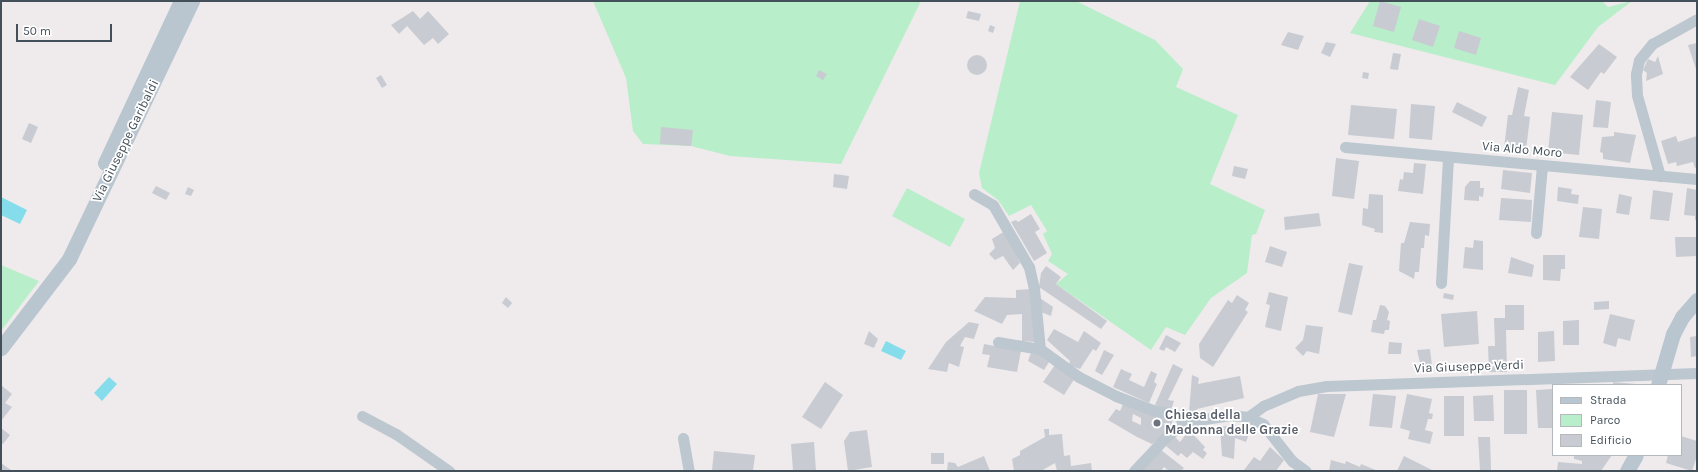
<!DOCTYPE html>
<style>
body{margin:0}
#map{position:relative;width:1698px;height:472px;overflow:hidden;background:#efebec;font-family:Karla,sans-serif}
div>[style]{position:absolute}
.green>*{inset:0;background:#b8eec9}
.water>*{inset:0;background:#85ddeb}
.building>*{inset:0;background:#c8cbd1}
.round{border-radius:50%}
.minor>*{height:11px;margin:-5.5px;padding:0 5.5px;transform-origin:5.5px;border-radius:5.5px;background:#bcc7cf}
.secondary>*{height:15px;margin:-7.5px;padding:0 7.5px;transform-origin:7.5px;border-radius:7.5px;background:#b9c6d0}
.dots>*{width:11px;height:11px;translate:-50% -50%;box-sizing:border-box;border:2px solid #fff;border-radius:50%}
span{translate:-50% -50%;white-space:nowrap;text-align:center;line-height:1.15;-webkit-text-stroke:3.5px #fff;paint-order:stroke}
.street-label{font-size:13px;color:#445059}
.worship-label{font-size:13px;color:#5b616d;font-weight:700}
.left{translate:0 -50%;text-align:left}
.frame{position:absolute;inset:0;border:2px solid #445059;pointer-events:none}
.legend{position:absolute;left:1552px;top:384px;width:130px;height:72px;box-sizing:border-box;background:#fff;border:1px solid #b4b9bd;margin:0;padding:5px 7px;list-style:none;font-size:12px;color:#445059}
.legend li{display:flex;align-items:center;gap:8px;height:20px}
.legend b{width:20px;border:1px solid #b4b9bd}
.scale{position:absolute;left:16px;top:24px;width:96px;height:18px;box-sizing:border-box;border:2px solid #445059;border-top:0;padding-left:5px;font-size:12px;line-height:14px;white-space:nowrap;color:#445059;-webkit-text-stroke:3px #fff;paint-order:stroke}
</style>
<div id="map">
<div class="green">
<div style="clip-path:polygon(593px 1px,921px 1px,841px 164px,730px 156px,691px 146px,643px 144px,633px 131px,626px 78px)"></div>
<div style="clip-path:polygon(1020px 1px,1076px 1px,1155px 40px,1183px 69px,1176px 87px,1238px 115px,1210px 184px,1265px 210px,1256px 234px,1252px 235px,1247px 273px,1211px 298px,1185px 335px,1166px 327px,1151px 350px,1056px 284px,1068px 274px,1048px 261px,1052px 254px,1043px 234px,1047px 231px,1031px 205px,1009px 216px,998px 200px,982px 188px,979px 173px)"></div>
<div style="clip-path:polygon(1370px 1px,1602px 1px,1608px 7px,1632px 1px,1598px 27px,1555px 85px,1350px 33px)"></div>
<div style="clip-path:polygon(907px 188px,965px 219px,950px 247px,892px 216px)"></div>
<div style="clip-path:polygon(1px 265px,39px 281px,1px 331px)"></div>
</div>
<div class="water">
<div style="clip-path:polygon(1px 197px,27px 210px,20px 224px,1px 215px)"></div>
<div style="clip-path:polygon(886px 341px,906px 351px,901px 360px,881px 351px)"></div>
<div style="clip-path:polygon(109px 377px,117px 384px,102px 401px,94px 393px)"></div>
</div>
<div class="building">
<div style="clip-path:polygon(1380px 1px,1401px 7px,1394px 32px,1373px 26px)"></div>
<div style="clip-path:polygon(413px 11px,420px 19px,428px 11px,449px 34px,438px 44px,433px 38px,424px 45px,407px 26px,399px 34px,391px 25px)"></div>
<div style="clip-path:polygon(968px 11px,981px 14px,979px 21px,966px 18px)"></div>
<div style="clip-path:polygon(1419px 19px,1440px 26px,1433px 47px,1412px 40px)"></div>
<div style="clip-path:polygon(990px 25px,995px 27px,993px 33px,988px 31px)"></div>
<div style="clip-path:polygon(1459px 31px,1481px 38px,1476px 55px,1454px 48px)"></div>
<div style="clip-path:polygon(1288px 32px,1304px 36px,1298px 50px,1281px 45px)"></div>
<div style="clip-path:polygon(1326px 42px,1336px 44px,1330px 57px,1321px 53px)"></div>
<div style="clip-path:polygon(1697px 43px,1697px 72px,1688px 45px)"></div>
<div style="clip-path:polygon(1599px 44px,1617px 57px,1604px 74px,1601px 72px,1588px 90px,1570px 77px)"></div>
<div style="clip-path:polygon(1393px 53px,1401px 54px,1398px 70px,1390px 69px)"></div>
<div class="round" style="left:967px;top:55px;width:20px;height:20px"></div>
<div style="clip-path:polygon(1658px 56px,1663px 74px,1646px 81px,1647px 73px,1643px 70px,1648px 59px,1655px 62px)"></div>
<div style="clip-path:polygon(819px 70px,827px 74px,823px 80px,816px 76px)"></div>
<div style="clip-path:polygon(1363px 72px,1369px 73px,1368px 79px,1362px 78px)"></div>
<div style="clip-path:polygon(381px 75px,387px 85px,382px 88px,376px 78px)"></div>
<div style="clip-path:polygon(1518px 87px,1529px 90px,1524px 116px,1530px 117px,1526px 150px,1504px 148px,1508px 115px,1512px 115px)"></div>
<div style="clip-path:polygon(1596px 100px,1611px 102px,1608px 128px,1593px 127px)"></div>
<div style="clip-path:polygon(1457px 102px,1487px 117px,1482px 127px,1452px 112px)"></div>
<div style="clip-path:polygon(1411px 104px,1435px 106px,1432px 140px,1409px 138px)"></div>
<div style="clip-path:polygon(1351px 105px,1397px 109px,1394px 139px,1348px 135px)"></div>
<div style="clip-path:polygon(1552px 112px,1583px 115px,1579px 155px,1548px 152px)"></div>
<div style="clip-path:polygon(29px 123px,38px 127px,31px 143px,22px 139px)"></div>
<div style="clip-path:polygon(661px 127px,693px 130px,691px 146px,660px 144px)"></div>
<div style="clip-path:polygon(1614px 132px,1636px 135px,1630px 163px,1603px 159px,1603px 153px,1600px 152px,1602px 137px,1614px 136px)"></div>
<div style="clip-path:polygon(1676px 136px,1678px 142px,1697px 136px,1697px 167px,1695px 168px,1693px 162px,1677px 166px,1676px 162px,1668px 164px,1661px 141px)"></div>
<div style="clip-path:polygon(1336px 158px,1359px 161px,1354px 199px,1332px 196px)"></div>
<div style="clip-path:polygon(1414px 163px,1426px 164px,1423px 194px,1398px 191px,1400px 179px,1403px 180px,1404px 172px,1413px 173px)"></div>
<div style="clip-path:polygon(1234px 166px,1248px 169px,1245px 179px,1232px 176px)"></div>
<div style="clip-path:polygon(1503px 170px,1532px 173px,1530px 193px,1501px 189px)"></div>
<div style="clip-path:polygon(834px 174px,849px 176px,847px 189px,833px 187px)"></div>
<div style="clip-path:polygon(1470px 181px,1480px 181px,1480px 188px,1484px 188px,1483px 197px,1479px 196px,1479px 201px,1464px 200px,1465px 187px)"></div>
<div style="clip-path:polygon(156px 186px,170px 193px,166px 200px,152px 193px)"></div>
<div style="clip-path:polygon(188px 187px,194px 190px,191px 196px,185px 194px)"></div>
<div style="clip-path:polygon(1558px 187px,1572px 189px,1571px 194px,1579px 195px,1578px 204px,1557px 201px)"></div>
<div style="clip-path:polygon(1687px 188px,1697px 190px,1697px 221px,1695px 220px,1695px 216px,1684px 215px)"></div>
<div style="clip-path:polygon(1653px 190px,1673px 193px,1669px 221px,1650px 219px)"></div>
<div style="clip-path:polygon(1369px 194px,1383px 195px,1383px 233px,1374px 232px,1375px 229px,1362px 225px,1363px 208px,1368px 209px)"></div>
<div style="clip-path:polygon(1619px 194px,1632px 197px,1629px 215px,1616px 213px)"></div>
<div style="clip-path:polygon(1501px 198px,1532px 200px,1531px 222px,1499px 220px)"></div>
<div style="clip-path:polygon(1583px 207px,1602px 209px,1599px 239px,1579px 237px)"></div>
<div style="clip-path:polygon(1319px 213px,1321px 226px,1285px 230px,1284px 217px)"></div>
<div style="clip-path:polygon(1031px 214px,1040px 229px,1035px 232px,1047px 253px,1034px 261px,1011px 222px,1016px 220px,1018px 222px)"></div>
<div style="clip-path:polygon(1410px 222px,1430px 224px,1429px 236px,1425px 235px,1424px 248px,1421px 248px,1419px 272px,1415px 272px,1414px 279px,1399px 271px,1401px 243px,1404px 243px)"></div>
<div style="clip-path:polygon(1005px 231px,1020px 263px,1013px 270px,1003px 256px,995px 260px,989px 254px,995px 248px,992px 239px)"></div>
<div style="clip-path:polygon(1675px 237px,1697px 237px,1697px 256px,1676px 257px)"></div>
<div style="clip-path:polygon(1474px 240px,1483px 241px,1483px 270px,1463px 268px,1465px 247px,1473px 248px)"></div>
<div style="clip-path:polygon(1270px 246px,1287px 252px,1282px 267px,1265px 262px)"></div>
<div style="clip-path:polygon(1543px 255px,1565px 255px,1565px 269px,1561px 269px,1560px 281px,1543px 280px)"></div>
<div style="clip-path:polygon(1511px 257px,1534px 265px,1532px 277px,1508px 273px)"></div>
<div style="clip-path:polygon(1349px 263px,1363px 266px,1352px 315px,1338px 312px)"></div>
<div style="clip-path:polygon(1046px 266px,1061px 277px,1056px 284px,1107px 321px,1101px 329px,1039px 287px,1041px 273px)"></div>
<div style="clip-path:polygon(1031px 289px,1035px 342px,1022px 341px,1022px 314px,1007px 315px,1002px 324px,974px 311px,985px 297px,1016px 298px,1016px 290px)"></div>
<div style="clip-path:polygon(1269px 292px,1288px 297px,1281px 331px,1265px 327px,1270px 305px,1266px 304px)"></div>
<div style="clip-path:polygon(1444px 293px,1454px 295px,1453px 300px,1443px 298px)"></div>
<div style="clip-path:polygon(1237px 295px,1249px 303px,1245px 310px,1248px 312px,1213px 367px,1200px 358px,1199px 344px,1228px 300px,1232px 303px)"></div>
<div style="clip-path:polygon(506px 297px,512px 303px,508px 308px,502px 303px)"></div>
<div style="clip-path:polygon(1040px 298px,1053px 307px,1051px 316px,1041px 312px)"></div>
<div style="clip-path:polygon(1609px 301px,1609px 309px,1594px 310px,1594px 302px)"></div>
<div style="clip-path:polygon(1380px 305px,1385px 306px,1389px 312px,1387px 320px,1390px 321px,1389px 330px,1385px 330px,1384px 334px,1371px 332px,1373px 320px,1376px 320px)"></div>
<div style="clip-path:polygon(1505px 305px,1524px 305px,1524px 330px,1506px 330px,1507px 372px,1489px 372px,1488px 346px,1495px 346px,1494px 318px,1505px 318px)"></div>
<div style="clip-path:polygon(1477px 311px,1479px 344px,1444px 347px,1441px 314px)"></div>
<div style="clip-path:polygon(1610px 314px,1635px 320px,1630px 341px,1618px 338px,1616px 347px,1603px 343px)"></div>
<div style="clip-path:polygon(1579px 320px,1579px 345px,1563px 345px,1563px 321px)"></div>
<div style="clip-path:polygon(969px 322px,979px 324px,974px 339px,965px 337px,960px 346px,964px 347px,959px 367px,949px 363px,947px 372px,928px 369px,946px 342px)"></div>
<div style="clip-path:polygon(1306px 325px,1323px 327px,1319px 354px,1307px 351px,1303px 356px,1295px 348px,1303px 340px)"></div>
<div style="clip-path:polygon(1054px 329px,1078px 342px,1084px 331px,1101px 343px,1096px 351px,1093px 349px,1080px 369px,1069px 365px,1070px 361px,1047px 340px)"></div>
<div style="clip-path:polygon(869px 331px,878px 339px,874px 348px,864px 344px)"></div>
<div style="clip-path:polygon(1554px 331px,1555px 361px,1538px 362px,1538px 332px)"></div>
<div style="clip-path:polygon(1166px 335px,1181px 343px,1175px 352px,1166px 347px,1164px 351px,1159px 349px)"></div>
<div style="clip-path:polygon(1697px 336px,1697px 356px,1691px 357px,1690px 337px)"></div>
<div style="clip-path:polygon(1389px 342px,1402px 343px,1401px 354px,1388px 354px)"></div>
<div style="clip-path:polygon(984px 344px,1021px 351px,1017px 372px,987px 367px,990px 355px,982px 354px)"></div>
<div style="clip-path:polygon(1430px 349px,1432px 366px,1421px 367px,1417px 350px)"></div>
<div style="clip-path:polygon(1032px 350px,1049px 362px,1044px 370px,1028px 361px)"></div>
<div style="clip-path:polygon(1104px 350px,1114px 355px,1102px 375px,1095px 371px)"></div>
<div style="clip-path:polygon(1173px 364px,1183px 369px,1168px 400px,1174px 401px,1171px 410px,1155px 405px)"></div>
<div style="clip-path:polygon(1055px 365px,1075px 378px,1064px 395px,1043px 382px)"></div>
<div style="clip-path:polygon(1121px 369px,1132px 374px,1129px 380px,1144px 387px,1151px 371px,1157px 374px,1154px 382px,1157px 384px,1149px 403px,1113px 387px)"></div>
<div style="clip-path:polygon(1192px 375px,1199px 378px,1198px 384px,1240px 376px,1244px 398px,1197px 409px,1196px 413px,1189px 412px)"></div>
<div style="clip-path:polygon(825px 382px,843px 395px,821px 429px,802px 417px)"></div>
<div style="clip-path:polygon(1613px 382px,1636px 384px,1636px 385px,1613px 385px)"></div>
<div style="clip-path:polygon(1px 385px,12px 394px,5px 403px,12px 407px,1px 421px)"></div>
<div style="clip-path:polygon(1552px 389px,1553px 428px,1538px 428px,1536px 390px)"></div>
<div style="clip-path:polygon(1504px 390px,1527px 390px,1527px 434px,1504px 434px)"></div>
<div style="clip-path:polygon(1318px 394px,1346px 394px,1334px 437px,1310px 432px)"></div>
<div style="clip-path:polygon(1373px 394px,1396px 396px,1392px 428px,1369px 426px)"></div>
<div style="clip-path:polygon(1407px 394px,1432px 399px,1429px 413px,1433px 414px,1432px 419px,1428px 419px,1425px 430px,1433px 432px,1430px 444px,1408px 439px,1410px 431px,1400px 428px)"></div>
<div style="clip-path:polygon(1493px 395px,1494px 421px,1474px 421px,1473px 396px)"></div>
<div style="clip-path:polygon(1444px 396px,1464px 396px,1464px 436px,1444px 436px)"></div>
<div style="clip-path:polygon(evenodd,1123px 404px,1173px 418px,1171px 430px,1152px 444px,1137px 437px,1108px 420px,1116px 409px,1120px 411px,1123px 404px,1133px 414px,1141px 418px,1141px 425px,1132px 421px,1133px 414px)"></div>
<div style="clip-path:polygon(1234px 425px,1250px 431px,1246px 442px,1235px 438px,1234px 459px,1222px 456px,1220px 427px)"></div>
<div style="clip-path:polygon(1px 428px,10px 435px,3px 444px,1px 443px)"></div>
<div style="clip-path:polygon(1044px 429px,1049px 429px,1049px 435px,1062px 434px,1064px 456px,1070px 455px,1071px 466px,1091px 463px,1092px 471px,1057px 471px,1055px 463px,1041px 471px,1014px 471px,1012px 459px,1020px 455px,1020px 451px,1045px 437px)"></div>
<div style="clip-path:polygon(867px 430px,872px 467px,848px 471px,844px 441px,850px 432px)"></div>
<div style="clip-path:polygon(1189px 430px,1205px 447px,1203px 450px,1207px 453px,1203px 459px,1193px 452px,1187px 458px,1181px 453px,1178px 456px,1166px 446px,1174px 436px,1180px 442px)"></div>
<div style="clip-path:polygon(1681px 436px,1697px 441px,1697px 456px,1692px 471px,1666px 463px,1668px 455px,1681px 455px)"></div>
<div style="clip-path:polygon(1478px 437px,1490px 437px,1491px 470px,1480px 470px)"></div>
<div style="clip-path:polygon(814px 442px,816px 471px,793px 471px,791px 444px)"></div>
<div style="clip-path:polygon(1270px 447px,1284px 460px,1276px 471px,1244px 470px,1254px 457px,1260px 461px)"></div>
<div style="clip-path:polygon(1161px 450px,1184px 468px,1181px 471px,1169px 471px,1164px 467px,1161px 471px,1142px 471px)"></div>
<div style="clip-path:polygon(714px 451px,755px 455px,753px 471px,712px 470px)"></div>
<div style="clip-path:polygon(931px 453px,944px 453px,944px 464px,931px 464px)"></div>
<div style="clip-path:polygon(1574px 455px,1612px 455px,1601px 471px,1557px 471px,1558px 462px,1582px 464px,1582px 461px,1574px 459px)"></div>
<div style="clip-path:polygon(984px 456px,990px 471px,947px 471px,948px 462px,955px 463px,958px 467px)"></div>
<div style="clip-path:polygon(1404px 456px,1434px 471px,1397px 471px)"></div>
<div style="clip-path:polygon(1331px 460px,1345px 464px,1346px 461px,1360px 467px,1361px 464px,1378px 471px,1329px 471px)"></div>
<div style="clip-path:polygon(1px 463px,11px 470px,10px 471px,1px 471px)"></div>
</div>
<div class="minor">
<div style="left:1345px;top:147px;width:353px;rotate:5.2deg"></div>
<div style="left:1660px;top:176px;width:84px;rotate:-105.9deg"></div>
<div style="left:1637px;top:95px;width:21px;rotate:-93deg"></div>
<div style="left:1636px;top:74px;width:14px;rotate:-78deg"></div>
<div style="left:1639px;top:60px;width:21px;rotate:-51deg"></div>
<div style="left:1652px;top:44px;width:51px;rotate:-29.1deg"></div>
<div style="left:974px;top:194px;width:22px;rotate:30deg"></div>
<div style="left:993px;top:205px;width:72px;rotate:59.9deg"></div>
<div style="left:1029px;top:267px;width:22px;rotate:77deg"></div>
<div style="left:1034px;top:288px;width:61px;rotate:84.4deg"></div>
<div style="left:1040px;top:349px;width:48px;rotate:35.7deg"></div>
<div style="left:1079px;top:377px;width:42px;rotate:27.2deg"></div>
<div style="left:1116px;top:396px;width:39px;rotate:21deg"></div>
<div style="left:1152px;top:410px;width:25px;rotate:11deg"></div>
<div style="left:1177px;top:415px;width:11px;rotate:41deg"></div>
<div style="left:1536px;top:233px;width:67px;rotate:-84.9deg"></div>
<div style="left:1441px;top:283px;width:126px;rotate:-86.8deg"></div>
<div style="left:998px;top:342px;width:43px;rotate:9.5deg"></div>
<div style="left:362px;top:416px;width:38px;rotate:28deg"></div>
<div style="left:396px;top:434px;width:65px;rotate:34.9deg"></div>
<div style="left:1248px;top:417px;width:19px;rotate:-36deg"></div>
<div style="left:1263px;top:406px;width:38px;rotate:-23deg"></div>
<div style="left:1298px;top:391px;width:29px;rotate:-10deg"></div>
<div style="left:1327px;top:386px;width:370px;rotate:-2deg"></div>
<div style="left:683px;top:438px;width:34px;rotate:80deg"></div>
<div style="left:1134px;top:471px;width:48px;rotate:-46.7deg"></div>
<div style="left:1167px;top:436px;width:23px;rotate:-38deg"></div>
<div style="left:1185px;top:422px;width:46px;rotate:-8.8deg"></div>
<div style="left:1230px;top:415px;width:18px;rotate:6deg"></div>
<div style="left:1248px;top:417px;width:17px;rotate:25deg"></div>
<div style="left:1263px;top:424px;width:47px;rotate:51.9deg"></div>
<div style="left:1292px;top:461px;width:17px;rotate:36deg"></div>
</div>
<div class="secondary">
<div style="left:105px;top:163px;width:179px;rotate:-64.9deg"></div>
<div style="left:1px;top:348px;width:112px;rotate:-52.6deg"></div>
<div style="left:69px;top:259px;width:286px;rotate:-64.5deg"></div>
<div style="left:1658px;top:385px;width:53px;rotate:-73.6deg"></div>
<div style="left:1673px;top:334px;width:19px;rotate:-62deg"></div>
<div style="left:1682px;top:317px;width:23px;rotate:-49deg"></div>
<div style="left:1627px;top:471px;width:18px;rotate:-61deg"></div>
</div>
<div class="dots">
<div style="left:1157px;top:423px;background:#6b7280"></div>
</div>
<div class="street-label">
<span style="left:126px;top:141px;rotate:-64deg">Via Giuseppe Garibaldi</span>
<span style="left:1522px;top:150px;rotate:5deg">Via Aldo Moro</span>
<span style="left:1469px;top:367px;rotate:-2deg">Via Giuseppe Verdi</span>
</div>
<div class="worship-label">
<span class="left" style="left:1165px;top:423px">Chiesa della<br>Madonna delle Grazie</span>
</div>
<div class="frame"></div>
<ul class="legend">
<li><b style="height:5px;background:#b9c6d0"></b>Strada</li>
<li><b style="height:11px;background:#b8eec9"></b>Parco</li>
<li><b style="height:11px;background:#c8cbd1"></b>Edificio</li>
</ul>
<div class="scale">50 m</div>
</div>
